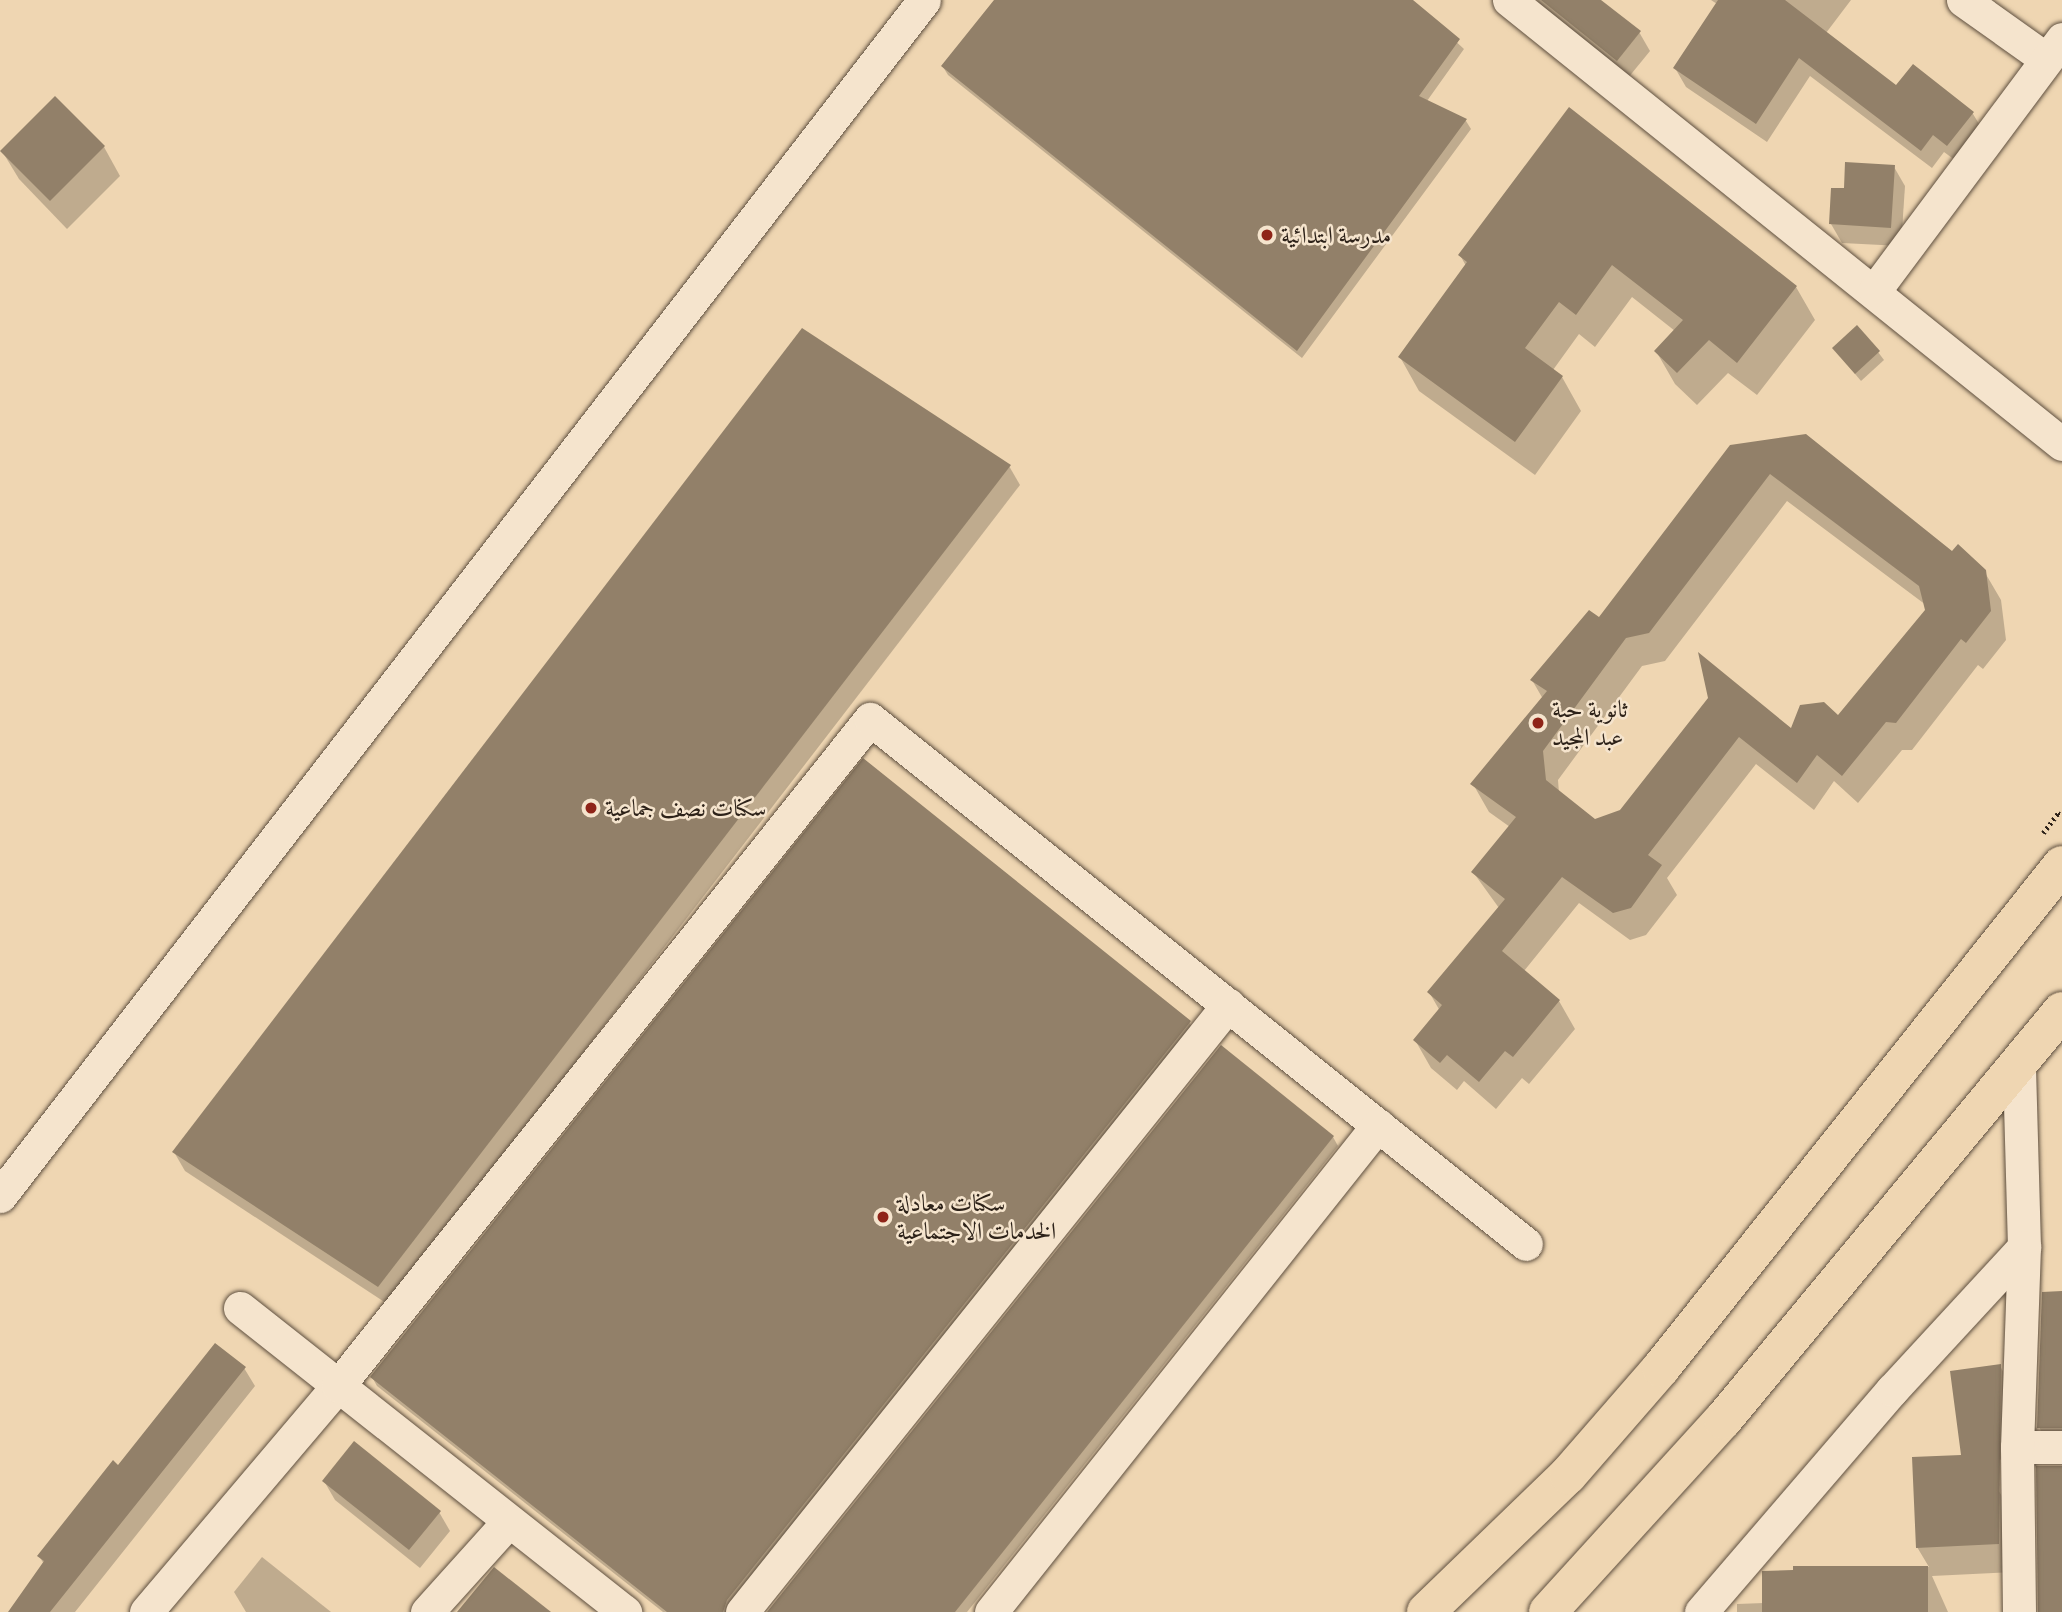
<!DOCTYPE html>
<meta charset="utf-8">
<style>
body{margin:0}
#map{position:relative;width:2062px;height:1612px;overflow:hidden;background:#efd6b2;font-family:"Gentium Book Plus",Amiri,serif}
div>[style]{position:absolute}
.shadow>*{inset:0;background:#0003}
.building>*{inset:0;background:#928069}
.path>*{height:4.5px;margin-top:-2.25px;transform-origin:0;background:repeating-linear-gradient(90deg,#2d2219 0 2px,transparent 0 5.5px)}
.roads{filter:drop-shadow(0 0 2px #5e4f3f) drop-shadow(0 0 2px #5e4f3f)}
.minor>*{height:33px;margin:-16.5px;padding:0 16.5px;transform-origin:16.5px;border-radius:16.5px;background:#f5e4cd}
.major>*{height:38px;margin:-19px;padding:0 19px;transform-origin:19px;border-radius:19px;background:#efd6b2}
.dots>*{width:19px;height:19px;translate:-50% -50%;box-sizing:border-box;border:4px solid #f5e4cd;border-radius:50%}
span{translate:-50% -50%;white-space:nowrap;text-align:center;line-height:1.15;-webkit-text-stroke:5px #f5e4cd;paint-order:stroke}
.poi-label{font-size:24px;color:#2d2219}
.left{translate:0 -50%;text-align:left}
</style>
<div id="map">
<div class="shadow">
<div style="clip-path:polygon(996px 0,1411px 0,1464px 49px,1427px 101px,1466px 121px,1471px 129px,1302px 358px,948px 75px,943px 67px)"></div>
<div style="clip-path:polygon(1537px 0,1598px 0,1639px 32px,1650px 51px,1628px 78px,1543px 9px)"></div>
<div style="clip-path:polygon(1711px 0,1851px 0,1826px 33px,1896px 88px,1913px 66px,1973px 114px,1984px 132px,1959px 163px,1944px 152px,1932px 168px,1810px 76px,1767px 142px,1686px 87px,1675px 68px,1717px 4px)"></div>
<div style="clip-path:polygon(55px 98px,104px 147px,120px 176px,67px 229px,19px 179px,2px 151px)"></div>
<div style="clip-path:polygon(1570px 109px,1796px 287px,1815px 320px,1757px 395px,1728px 373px,1697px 405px,1675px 384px,1656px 351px,1675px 331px,1632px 297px,1595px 347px,1579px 334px,1553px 370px,1562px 377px,1581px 411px,1535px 475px,1419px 391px,1400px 357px,1466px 266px,1460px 255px)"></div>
<div style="clip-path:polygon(1894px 167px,1905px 186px,1901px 246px,1842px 243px,1831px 224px,1846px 190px)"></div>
<div style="clip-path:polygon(1834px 349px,1878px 352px,1884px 360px,1861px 381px)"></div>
<div style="clip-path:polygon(evenodd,1731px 446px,1984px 571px,2001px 600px,2006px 640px,1983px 669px,1978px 665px,1912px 750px,1902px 750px,1858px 803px,1834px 781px,1814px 810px,1756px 764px,1667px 878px,1677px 895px,1646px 935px,1630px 940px,1579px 903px,1524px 971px,1559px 1001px,1575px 1029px,1529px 1084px,1522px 1078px,1496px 1109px,1464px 1081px,1457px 1090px,1431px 1068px,1415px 1040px,1440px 1011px,1429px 992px,1499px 908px,1473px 872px,1510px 827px,1489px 812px,1473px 784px,1543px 699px,1532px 680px,1600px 620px,1731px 446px,1787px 501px,1926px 605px,1927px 610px,1838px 717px,1791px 730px,1710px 699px,1621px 812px,1594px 821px,1559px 793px,1558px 780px,1642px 666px,1665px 661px,1787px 501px)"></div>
<div style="clip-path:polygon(1009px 466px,1020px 485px,389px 1305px,185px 1171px,174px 1152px)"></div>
<div style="clip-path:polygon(1189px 1022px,1194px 1031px,730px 1612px,663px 1612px,377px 1386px,372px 1377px)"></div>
<div style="clip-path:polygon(1333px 1137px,1338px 1146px,967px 1612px,769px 1612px)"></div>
<div style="clip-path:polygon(2062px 1293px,2062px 1456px,2055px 1456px,2039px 1427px)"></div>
<div style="clip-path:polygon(2000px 1366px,2010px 1384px,2008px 1459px,1972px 1462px)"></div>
<div style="clip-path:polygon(244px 1368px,255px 1386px,75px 1612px,16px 1612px,44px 1564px,39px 1556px,119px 1467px)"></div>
<div style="clip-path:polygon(324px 1481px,439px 1512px,450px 1531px,420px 1568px,335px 1500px)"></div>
<div style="clip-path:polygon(1997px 1488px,2014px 1516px,2014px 1572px,1932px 1576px,1948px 1612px,1737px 1612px,1737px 1604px,1764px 1603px,1764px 1572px,1929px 1567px,1917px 1547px)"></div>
<div style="clip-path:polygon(262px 1557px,331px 1612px,246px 1612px,234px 1592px)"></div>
</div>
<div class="building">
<div style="clip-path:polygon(994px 0,1413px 0,1460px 39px,1419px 96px,1467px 119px,1297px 351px,941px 66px)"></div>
<div style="clip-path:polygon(1541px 0,1601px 0,1641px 31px,1617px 61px)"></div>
<div style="clip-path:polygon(1718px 0,1785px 0,1896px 85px,1913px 64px,1974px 112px,1947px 146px,1933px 135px,1921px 151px,1799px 58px,1756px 124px,1673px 68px)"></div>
<div style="clip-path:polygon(55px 96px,105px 146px,50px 201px,0 151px)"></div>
<div style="clip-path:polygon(1569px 107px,1797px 286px,1737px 363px,1709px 340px,1677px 373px,1654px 351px,1683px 320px,1612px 265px,1576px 315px,1559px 302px,1525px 348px,1563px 376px,1515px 442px,1398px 357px,1467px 262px,1458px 255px)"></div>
<div style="clip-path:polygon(1845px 162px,1895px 165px,1891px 228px,1829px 224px,1831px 188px,1844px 188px)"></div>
<div style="clip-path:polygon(1857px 325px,1880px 351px,1855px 374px,1832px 348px)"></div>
<div style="clip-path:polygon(802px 328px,1011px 465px,378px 1287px,172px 1152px)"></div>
<div style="clip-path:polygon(evenodd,1806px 434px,1952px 551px,1958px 544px,1986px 570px,1991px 611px,1966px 643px,1961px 639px,1896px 723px,1886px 722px,1842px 776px,1817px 755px,1797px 783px,1739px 737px,1648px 855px,1662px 865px,1631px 908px,1613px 913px,1562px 877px,1502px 951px,1560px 1000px,1513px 1057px,1505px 1051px,1479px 1082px,1447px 1055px,1440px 1063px,1413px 1040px,1442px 1005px,1427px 992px,1505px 899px,1471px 872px,1516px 817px,1470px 784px,1547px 691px,1530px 680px,1589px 610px,1599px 617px,1730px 445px,1806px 434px,1770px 474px,1919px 586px,1925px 610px,1838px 715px,1824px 702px,1800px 705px,1791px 728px,1698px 652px,1708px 698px,1620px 810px,1595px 819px,1546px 780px,1543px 751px,1626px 638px,1649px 633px,1770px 474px)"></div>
<div style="clip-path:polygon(863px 758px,1191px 1021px,727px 1600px,723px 1612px,667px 1612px,370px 1377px)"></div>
<div style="clip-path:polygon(1221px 1045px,1334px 1136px,955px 1612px,767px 1612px)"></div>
<div style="clip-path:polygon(2062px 1291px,2062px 1428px,2037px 1428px,2042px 1292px)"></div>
<div style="clip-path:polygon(215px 1343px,246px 1367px,50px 1612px,8px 1612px,44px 1561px,37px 1556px,113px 1460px,118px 1465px)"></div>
<div style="clip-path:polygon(2001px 1364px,1999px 1544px,1916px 1548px,1912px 1457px,1961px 1455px,1950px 1371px)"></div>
<div style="clip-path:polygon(354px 1441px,441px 1511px,409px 1550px,322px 1481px)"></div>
<div style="clip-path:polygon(2036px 1466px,2062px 1466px,2062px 1612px,2038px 1612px)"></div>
<div style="clip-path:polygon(1793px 1566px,1928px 1566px,1928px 1612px,1762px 1612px,1762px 1571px,1793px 1570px)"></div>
<div style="clip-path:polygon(494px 1567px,551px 1612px,457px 1612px)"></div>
</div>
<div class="path">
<div style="left:2043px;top:833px;width:25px;rotate:-53deg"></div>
<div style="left:2058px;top:813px;width:5px;rotate:37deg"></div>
</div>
<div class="roads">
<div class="minor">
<div style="left:1509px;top:0;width:709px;rotate:38.76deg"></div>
<div style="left:1963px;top:0;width:102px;rotate:35.4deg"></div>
<div style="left:1875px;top:290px;width:313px;rotate:-53.3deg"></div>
<div style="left:0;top:1196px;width:1511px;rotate:-52.31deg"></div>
<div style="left:240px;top:1308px;width:491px;rotate:38.3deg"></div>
<div style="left:2017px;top:1447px;width:45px"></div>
<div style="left:146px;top:1612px;width:297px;rotate:-49.7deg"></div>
<div style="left:338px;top:1386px;width:853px;rotate:-51.42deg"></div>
<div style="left:870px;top:719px;width:840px;rotate:38.67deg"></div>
<div style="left:427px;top:1612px;width:122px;rotate:-48deg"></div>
<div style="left:742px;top:1612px;width:778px;rotate:-51.32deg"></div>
<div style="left:991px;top:1612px;width:622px;rotate:-51.53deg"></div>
<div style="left:1701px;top:1612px;width:293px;rotate:-49.3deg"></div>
<div style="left:1892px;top:1390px;width:195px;rotate:-47.3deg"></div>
<div style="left:2024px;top:1247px;width:184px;rotate:-91.6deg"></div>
<div style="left:2019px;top:1612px;width:165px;rotate:-90.7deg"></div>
<div style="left:2017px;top:1447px;width:200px;rotate:-88deg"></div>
</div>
<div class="major">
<div style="left:1426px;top:1612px;width:197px;rotate:-44deg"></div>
<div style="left:1568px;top:1475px;width:142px;rotate:-49deg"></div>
<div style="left:1661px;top:1368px;width:643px;rotate:-51.44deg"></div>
<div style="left:1548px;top:1612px;width:260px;rotate:-47.7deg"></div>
<div style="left:1723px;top:1420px;width:531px;rotate:-50.35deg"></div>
</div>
</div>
<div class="dots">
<div style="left:1267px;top:235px;background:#8f2418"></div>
<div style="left:1538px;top:723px;background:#8f2418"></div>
<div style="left:591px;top:808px;background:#8f2418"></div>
<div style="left:883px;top:1217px;background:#8f2418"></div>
</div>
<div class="poi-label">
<span class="left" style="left:1281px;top:235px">مدرسة ابتدائية</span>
<span class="left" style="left:1552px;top:723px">ثانوية حبة<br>عبد المجيد</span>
<span class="left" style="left:605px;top:808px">سكنات نصف جماعية</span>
<span class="left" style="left:897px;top:1217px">سكنات معادلة<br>الخدمات الاجتماعية</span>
</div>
</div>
